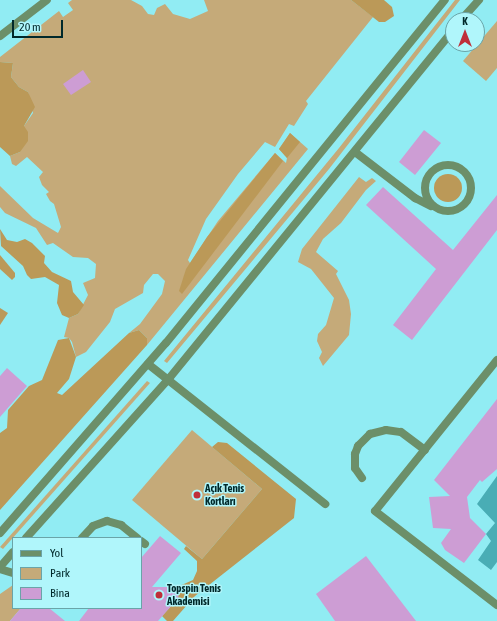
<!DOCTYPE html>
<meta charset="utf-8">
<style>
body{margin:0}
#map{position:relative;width:497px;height:621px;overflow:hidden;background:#91ecf3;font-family:"Asap Condensed",sans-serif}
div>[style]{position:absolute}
.green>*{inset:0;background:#c5aa79}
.forest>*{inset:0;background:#bb9958}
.round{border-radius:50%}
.water>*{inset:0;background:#49adb5}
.building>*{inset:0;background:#cd9dd4}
.service>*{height:8px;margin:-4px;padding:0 4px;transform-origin:4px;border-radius:4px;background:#6c8f69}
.service>.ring{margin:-4px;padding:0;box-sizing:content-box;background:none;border:8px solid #6c8f69;border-radius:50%}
.minor>*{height:8px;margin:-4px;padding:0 4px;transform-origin:4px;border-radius:4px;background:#6c8f69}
.tertiary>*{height:8px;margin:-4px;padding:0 4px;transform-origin:4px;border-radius:4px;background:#6c8f69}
.dots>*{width:11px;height:11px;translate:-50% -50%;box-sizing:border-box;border:2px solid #b0f6fb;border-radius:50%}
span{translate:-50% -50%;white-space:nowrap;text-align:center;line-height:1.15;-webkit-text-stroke:3px #b0f6fb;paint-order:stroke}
.poi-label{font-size:11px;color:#00292b;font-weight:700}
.left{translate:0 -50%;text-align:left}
.legend{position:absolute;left:12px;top:537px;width:130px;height:72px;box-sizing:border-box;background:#b0f6fb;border:1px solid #6aa4a8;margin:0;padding:5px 7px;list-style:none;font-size:12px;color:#00292b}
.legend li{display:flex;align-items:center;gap:8px;height:20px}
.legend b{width:20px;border:1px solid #6aa4a8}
.north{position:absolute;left:445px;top:12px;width:40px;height:40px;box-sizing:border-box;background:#b0f6fb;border:1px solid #6aa4a8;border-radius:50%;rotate:0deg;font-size:11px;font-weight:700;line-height:16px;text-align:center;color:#00292b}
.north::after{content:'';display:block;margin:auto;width:14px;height:18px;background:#bf2f3a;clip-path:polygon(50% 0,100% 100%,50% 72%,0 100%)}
.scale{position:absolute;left:12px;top:20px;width:51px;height:18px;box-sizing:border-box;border:2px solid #00292b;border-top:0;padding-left:5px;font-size:12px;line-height:14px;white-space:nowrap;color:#00292b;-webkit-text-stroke:3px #b0f6fb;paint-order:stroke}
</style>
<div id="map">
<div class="green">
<div style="clip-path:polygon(72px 0,131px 0,142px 6px,148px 14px,154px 15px,157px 8px,165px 4px,173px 14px,190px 19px,208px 11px,204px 0,351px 0,373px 17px,306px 101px,308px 104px,294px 126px,289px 124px,275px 147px,265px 142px,238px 174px,206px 219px,188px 260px,190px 263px,218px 221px,275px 153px,286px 163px,287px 158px,279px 149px,290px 133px,308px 149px,147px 345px,147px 338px,139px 330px,129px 333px,140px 324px,162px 294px,165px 281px,158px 274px,153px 274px,144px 285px,143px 293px,115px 309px,110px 322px,86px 352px,76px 357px,72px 342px,69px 338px,64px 337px,69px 318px,78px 314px,88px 295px,83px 283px,95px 278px,96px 264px,88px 258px,73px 257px,53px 243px,47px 245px,36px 228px,5px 213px,0 207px,0 186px,33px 218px,58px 233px,61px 227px,54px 204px,50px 201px,46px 194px,49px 192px,42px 185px,39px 177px,43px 172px,27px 157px,16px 166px,12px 164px,10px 156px,20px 152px,24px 126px,33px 113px,28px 92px,19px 87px,11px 77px,13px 63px,0 62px,0 57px,59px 11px,63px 17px,73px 10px,68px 3px)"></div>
<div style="clip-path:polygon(455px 0,460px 0,329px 169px,167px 363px,164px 361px,339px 148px)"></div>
<div style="clip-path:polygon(497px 21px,497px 68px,486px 81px,463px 61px)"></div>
<div style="clip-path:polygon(359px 177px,366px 182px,372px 178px,376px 181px,366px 190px,341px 223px,323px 239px,316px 252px,338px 271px,336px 274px,349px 300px,351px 314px,349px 335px,323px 366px,319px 358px,322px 352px,317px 341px,318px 334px,326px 325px,334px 298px,311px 269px,298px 262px,302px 249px)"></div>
<div style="clip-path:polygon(147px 381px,150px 383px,3px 549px,0 547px)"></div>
<div style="clip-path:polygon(192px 430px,262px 489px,202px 559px,132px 500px)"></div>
<div style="clip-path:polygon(13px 585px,13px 608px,21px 608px,10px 621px,0 621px,0 594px)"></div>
</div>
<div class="forest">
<div style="clip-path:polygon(351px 0,384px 0,392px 7px,394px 16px,385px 22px,379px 22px)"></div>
<div style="clip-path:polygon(0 62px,13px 63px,11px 77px,19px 87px,28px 92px,35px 107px,24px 126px,28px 132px,28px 141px,20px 152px,10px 156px,0 147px)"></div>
<div style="clip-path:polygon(290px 133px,300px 142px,287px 158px,279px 149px)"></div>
<div style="clip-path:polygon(275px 153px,283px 161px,182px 294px,179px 291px,186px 269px,207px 237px)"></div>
<div class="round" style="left:434px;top:174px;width:28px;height:28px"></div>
<div style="clip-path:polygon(0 229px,7px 240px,17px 242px,25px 239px,32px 243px,45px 256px,44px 263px,52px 272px,71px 281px,73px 292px,84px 305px,78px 314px,69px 318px,62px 315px,57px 303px,59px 285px,45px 277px,31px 279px,27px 275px,23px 266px,1px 246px)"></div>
<div style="clip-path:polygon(0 255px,15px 273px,15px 277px,12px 280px,0 269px)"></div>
<div style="clip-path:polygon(0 308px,8px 313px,0 325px)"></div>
<div style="clip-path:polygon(139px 330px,147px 338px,147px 345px,0 510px,0 433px,7px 428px,8px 410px,29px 386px,42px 380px,58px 340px,69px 338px,76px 357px,69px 379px,57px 393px,62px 395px,129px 333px)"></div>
<div style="clip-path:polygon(218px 442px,227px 443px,296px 499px,294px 518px,195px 596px,173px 621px,167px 621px,162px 616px,172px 605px,179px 603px,177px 587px,193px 580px,197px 571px,197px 561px,184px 549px,186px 546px,202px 559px,262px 489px,212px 447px)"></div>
</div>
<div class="water">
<div style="clip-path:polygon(497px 476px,497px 562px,491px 570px,478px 560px,491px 541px,486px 534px,495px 523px,477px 504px)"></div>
</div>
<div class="building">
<div style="clip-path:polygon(83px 70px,91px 82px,71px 95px,63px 84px)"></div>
<div style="clip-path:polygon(424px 130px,441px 143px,415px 175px,399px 162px)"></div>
<div style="clip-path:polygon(383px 187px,453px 250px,497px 195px,497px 230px,412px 340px,393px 325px,436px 269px,366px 205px)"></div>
<div style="clip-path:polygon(7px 368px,27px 386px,0 417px,0 376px)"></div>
<div style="clip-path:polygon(497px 399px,497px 469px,482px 482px,480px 480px,467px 497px,470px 518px,486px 534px,464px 563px,445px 550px,441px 543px,451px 529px,433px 528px,429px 497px,450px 496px,434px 480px)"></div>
<div style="clip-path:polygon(160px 536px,181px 553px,152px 587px,177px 587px,179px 603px,172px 605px,158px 621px,79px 621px,89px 608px,141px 608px,141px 558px)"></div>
<div style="clip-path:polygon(366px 556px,416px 621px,335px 621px,316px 594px)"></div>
<div style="clip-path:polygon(21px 608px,49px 608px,65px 621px,10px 621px)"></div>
</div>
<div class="service">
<div style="left:355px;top:152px;width:76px;rotate:37.5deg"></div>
<div style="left:415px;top:198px;width:18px;rotate:27deg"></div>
<div class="ring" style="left:425px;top:165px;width:38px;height:38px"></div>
<div style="left:497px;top:360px;width:194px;rotate:128.9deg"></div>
<div style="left:375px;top:511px;width:154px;rotate:37.6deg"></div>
<div style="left:362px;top:478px;width:12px;rotate:-125deg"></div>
<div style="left:355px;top:468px;width:14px;rotate:-90deg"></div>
<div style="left:355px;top:454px;width:9px;rotate:-69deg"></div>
<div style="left:358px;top:446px;width:17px;rotate:-45deg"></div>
<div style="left:370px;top:434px;width:16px;rotate:-14deg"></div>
<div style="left:386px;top:430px;width:15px;rotate:8deg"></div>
<div style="left:401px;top:432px;width:30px;rotate:37deg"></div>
<div style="left:82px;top:538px;width:16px;rotate:-47deg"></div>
<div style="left:93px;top:526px;width:15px;rotate:-20deg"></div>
<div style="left:107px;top:521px;width:15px;rotate:16deg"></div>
<div style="left:121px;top:525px;width:21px;rotate:39deg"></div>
<div style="left:141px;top:541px;width:5px;rotate:37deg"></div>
<div style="left:0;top:569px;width:14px;rotate:17deg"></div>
</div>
<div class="minor">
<div style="left:0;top:36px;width:59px;rotate:-37.5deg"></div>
<div style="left:148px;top:364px;width:226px;rotate:38.3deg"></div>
</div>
<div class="tertiary">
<div style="left:461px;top:20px;width:27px;rotate:-48deg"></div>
<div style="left:0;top:533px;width:252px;rotate:-48.9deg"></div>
<div style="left:166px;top:343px;width:442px;rotate:-50.9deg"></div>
<div style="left:26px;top:538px;width:211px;rotate:-48.1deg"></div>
<div style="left:167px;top:381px;width:453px;rotate:-50.8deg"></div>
<div style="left:0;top:567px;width:20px;rotate:-49deg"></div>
</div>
<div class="dots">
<div style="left:197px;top:495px;background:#bf2f3a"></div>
<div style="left:159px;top:595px;background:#bf2f3a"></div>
</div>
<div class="poi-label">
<span class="left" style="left:205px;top:495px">Açık Tenis<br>Kortları</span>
<span class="left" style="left:167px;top:595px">Topspin Tenis<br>Akademisi</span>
</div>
<ul class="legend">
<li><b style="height:5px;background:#6c8f69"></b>Yol</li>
<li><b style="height:11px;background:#c5aa79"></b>Park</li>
<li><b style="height:11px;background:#cd9dd4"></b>Bina</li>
</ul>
<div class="north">K</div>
<div class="scale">20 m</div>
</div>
